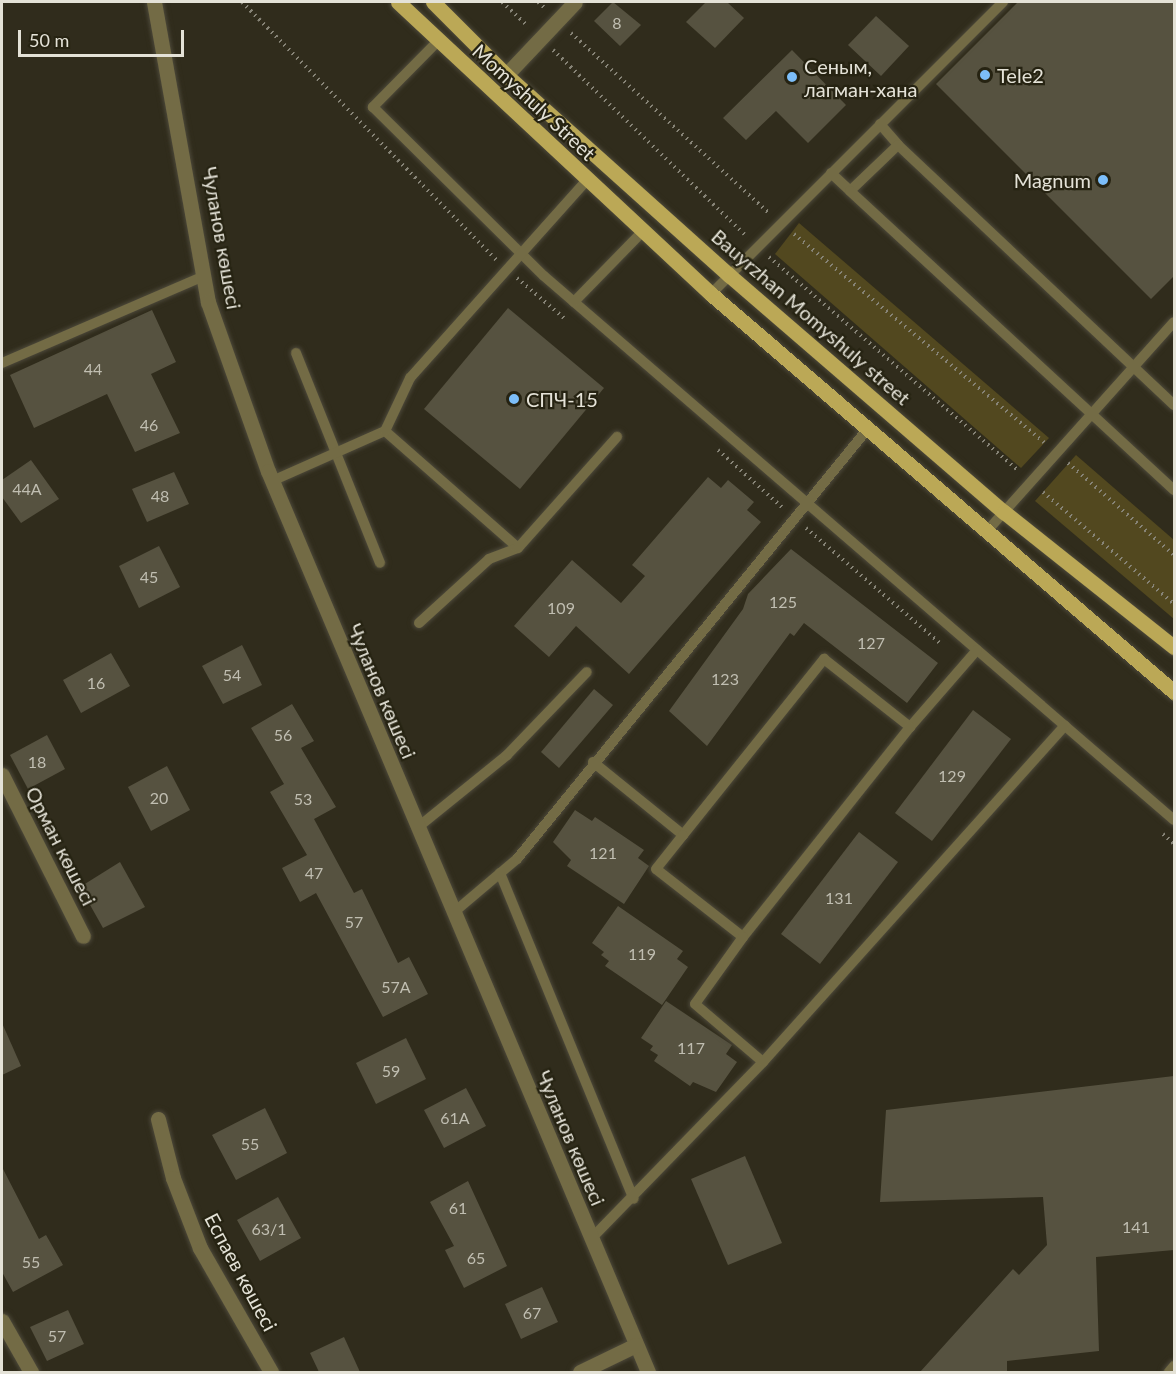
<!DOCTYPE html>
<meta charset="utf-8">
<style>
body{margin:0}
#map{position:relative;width:1176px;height:1374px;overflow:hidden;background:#302c1c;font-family:Lato,sans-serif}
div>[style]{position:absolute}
.green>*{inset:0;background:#52481f}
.building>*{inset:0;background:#565240}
.path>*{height:4px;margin-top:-2px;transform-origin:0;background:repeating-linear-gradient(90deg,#878477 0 1.5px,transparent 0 6px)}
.roads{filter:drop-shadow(0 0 2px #4d493a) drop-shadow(0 0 2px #4d493a)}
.lane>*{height:10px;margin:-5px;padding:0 5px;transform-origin:5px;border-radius:5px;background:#736b45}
.street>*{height:15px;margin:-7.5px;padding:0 7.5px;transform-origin:7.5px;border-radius:7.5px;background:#736b45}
.primary>*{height:15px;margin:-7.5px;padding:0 7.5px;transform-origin:7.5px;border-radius:7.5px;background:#bba856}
.dots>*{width:16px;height:16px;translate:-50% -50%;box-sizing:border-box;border:3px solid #262312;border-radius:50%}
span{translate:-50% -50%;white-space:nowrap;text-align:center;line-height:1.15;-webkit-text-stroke:4.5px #262312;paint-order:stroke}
.number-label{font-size:16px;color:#c0beb1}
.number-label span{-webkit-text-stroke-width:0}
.poi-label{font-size:20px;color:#e4e2d7}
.left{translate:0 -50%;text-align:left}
.right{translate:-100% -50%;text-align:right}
.street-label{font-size:20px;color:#e4e2d7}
.frame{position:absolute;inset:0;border:3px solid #e4e2d7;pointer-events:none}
.scale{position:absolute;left:18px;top:30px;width:166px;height:27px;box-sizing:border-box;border:3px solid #e4e2d7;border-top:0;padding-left:8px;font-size:18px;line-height:21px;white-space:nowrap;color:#e4e2d7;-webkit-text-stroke:4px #262312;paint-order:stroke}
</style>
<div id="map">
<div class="green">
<div style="clip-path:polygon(799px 223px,1049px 438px,1021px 468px,775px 254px)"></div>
<div style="clip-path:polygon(1076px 455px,1174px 540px,1174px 619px,1035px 501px)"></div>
</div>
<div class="building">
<div style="clip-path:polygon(613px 2px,641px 25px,620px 46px,594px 21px)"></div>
<div style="clip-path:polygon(706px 2px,727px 2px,744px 18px,715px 48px,686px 22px)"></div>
<div style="clip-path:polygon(1018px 2px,1174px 2px,1174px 276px,1151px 299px,936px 84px)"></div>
<div style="clip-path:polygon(876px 16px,909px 46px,881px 76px,848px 45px)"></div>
<div style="clip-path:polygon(792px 50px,846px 105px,808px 143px,776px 111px,746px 140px,723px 118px)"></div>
<div style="clip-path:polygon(508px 308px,604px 388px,520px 489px,424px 409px)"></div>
<div style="clip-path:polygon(152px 310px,176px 362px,151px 374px,180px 433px,135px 452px,107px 394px,34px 428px,10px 375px)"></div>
<div style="clip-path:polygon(31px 460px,59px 499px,21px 523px,2px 497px,2px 480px)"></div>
<div style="clip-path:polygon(174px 472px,189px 504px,147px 522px,132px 489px)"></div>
<div style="clip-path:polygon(708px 477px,721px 488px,728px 480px,754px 502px,747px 510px,761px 522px,629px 674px,576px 626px,549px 657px,514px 626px,572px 560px,621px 603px,645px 576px,632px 565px)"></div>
<div style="clip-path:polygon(159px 546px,180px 587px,139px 608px,119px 566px)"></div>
<div style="clip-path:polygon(791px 549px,938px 663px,907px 703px,804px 623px,794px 636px,790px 633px,707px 746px,669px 711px,743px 609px,748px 594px)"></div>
<div style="clip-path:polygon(242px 645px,262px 685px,223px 704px,202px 666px)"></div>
<div style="clip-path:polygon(111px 653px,130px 686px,81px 713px,63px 680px)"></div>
<div style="clip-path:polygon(594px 689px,613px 705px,559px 768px,541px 752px)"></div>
<div style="clip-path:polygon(292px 704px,314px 741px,301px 748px,336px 807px,314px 819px,354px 893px,362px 889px,398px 963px,409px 957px,428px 994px,383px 1017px,316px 893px,300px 902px,282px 868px,307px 855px,270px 792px,284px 784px,251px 728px)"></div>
<div style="clip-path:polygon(973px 710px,1011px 739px,932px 841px,895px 813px)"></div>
<div style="clip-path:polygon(47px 735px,65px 769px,28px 789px,10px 755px)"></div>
<div style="clip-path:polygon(167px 766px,190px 810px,151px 831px,128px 787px)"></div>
<div style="clip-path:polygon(575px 810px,592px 821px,595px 817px,644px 850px,638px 858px,649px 866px,624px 904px,567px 866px,571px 860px,553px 842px)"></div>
<div style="clip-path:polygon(859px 832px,898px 862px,820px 964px,781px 934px)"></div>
<div style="clip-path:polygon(120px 862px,145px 907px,103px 928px,80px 887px)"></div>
<div style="clip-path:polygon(618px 906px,683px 951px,677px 959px,688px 967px,662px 1005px,605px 966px,609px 961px,601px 955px,604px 952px,592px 943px)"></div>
<div style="clip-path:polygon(666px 1001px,732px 1045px,726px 1054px,737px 1062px,716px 1092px,693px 1082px,690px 1086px,654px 1061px,658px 1055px,650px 1050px,653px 1046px,641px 1038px)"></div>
<div style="clip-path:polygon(2px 1023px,21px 1066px,2px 1075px)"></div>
<div style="clip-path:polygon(406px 1038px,426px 1079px,376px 1104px,356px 1063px)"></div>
<div style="clip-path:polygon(1174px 1076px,1174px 1250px,1096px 1257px,1099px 1351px,1007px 1361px,1007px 1372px,920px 1372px,1013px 1269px,1019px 1275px,1047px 1245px,1043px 1197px,880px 1202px,886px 1110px)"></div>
<div style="clip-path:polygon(466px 1088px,486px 1126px,444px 1148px,424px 1110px)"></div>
<div style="clip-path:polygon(265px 1108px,287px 1153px,236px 1180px,212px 1135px)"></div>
<div style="clip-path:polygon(745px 1156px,782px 1243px,728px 1265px,691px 1179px)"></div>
<div style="clip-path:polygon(2px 1167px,39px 1239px,46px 1235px,63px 1265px,13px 1292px,2px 1272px)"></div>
<div style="clip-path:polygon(468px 1181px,507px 1266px,464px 1288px,445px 1250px,454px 1246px,430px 1202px)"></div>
<div style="clip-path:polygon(278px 1197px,301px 1238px,260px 1261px,237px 1220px)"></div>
<div style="clip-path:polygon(542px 1287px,558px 1322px,521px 1339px,505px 1304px)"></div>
<div style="clip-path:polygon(68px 1310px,84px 1344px,47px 1361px,30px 1327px)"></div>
<div style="clip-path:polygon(344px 1337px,360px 1372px,319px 1372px,310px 1353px)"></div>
</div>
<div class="path">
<div style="left:242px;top:2px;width:362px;rotate:45.4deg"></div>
<div style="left:502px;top:2px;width:35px;rotate:43deg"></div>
<div style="left:538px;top:2px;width:11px;rotate:41deg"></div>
<div style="left:571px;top:33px;width:269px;rotate:42.3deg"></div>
<div style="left:553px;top:50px;width:268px;rotate:43.9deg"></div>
<div style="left:794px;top:234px;width:328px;rotate:39.8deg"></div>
<div style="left:769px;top:257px;width:329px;rotate:40.6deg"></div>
<div style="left:517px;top:278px;width:62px;rotate:40.4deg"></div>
<div style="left:718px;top:450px;width:89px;rotate:41.8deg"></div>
<div style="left:1068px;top:463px;width:140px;rotate:41deg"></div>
<div style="left:1043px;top:492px;width:172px;rotate:40.5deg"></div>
<div style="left:806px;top:528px;width:178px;rotate:40.7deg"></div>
<div style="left:1163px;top:834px;width:15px;rotate:42deg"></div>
</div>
<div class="roads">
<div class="lane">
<div style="left:438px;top:41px;width:93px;rotate:134.6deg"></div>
<div style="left:373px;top:107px;width:240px;rotate:44.7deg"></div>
<div style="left:544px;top:276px;width:832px;rotate:40.81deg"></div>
<div style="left:880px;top:124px;width:28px;rotate:49deg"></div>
<div style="left:831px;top:173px;width:26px;rotate:43deg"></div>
<div style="left:711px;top:294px;width:413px;rotate:-45deg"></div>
<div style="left:574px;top:302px;width:99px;rotate:-45.8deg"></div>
<div style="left:296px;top:353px;width:226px;rotate:68.2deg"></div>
<div style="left:2px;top:363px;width:220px;rotate:-23.3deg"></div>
<div style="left:1174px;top:405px;width:379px;rotate:-136.7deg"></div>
<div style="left:898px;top:145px;width:66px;rotate:136.2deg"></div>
<div style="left:850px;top:191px;width:441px;rotate:42.7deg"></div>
<div style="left:385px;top:431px;width:177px;rotate:41.3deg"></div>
<div style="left:272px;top:481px;width:124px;rotate:-23.9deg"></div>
<div style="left:385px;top:431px;width:59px;rotate:-64.7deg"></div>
<div style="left:410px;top:378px;width:266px;rotate:-48.2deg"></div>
<div style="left:987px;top:531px;width:280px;rotate:-48.2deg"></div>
<div style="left:419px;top:623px;width:95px;rotate:-42.4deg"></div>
<div style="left:489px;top:559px;width:31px;rotate:-21deg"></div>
<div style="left:518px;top:548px;width:149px;rotate:-48.3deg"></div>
<div style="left:910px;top:727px;width:102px;rotate:-49deg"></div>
<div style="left:593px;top:762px;width:116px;rotate:39deg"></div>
<div style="left:683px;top:835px;width:226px;rotate:-51.3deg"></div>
<div style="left:824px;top:659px;width:110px;rotate:38.3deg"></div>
<div style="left:910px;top:727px;width:268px;rotate:128.5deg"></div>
<div style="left:743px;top:937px;width:110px;rotate:-142deg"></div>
<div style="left:656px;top:869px;width:43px;rotate:-51.5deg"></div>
<div style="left:417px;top:828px;width:116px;rotate:-39deg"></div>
<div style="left:507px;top:755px;width:115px;rotate:-46.1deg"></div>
<div style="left:500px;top:873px;width:352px;rotate:67.7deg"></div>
<div style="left:453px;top:913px;width:84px;rotate:-40.2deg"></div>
<div style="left:517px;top:859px;width:552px;rotate:-50.81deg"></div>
<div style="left:743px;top:937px;width:82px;rotate:125.6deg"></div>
<div style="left:695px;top:1004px;width:89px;rotate:40.5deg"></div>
<div style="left:591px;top:1239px;width:247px;rotate:-45.8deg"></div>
<div style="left:763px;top:1062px;width:452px;rotate:-48.1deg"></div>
<div style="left:1169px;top:1372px;width:8px;rotate:-50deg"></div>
</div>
<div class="street">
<div style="left:154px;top:2px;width:305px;rotate:79.8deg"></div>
<div style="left:208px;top:302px;width:179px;rotate:70.5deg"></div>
<div style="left:268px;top:471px;width:978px;rotate:67.13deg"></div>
<div style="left:506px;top:75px;width:100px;rotate:-46.6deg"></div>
<div style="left:2px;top:775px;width:180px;rotate:63.3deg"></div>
<div style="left:158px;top:1119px;width:61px;rotate:75.7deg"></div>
<div style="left:173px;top:1178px;width:75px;rotate:68.9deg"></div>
<div style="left:200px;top:1248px;width:143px;rotate:60.2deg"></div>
<div style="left:2px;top:1321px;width:59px;rotate:60.4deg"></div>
<div style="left:580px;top:1372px;width:62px;rotate:-25.7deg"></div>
</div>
<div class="primary">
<div style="left:398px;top:2px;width:428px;rotate:43deg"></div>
<div style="left:711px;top:294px;width:611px;rotate:40.68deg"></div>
<div style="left:433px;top:2px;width:103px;rotate:45deg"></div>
<div style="left:506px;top:75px;width:300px;rotate:41.9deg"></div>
<div style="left:729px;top:275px;width:363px;rotate:40.8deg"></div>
<div style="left:1004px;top:512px;width:217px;rotate:38.5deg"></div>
</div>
</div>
<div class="dots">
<div style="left:985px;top:75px;background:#7cbef9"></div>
<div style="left:792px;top:77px;background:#7cbef9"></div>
<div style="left:1103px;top:180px;background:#7cbef9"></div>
<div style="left:514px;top:399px;background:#7cbef9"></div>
</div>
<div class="number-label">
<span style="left:617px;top:23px">8</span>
<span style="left:93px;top:369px">44</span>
<span style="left:149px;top:425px">46</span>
<span style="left:27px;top:489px">44А</span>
<span style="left:160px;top:496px">48</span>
<span style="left:149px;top:577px">45</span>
<span style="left:783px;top:602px">125</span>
<span style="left:561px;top:608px">109</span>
<span style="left:871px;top:643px">127</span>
<span style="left:232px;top:675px">54</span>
<span style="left:725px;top:679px">123</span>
<span style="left:96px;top:683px">16</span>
<span style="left:283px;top:735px">56</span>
<span style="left:37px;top:762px">18</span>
<span style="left:952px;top:776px">129</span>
<span style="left:159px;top:798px">20</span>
<span style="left:303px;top:799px">53</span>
<span style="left:603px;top:853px">121</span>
<span style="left:314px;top:873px">47</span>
<span style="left:839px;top:898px">131</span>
<span style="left:354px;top:922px">57</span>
<span style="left:642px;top:954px">119</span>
<span style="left:396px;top:987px">57А</span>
<span style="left:691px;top:1048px">117</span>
<span style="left:391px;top:1071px">59</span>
<span style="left:455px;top:1118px">61А</span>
<span style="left:250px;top:1144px">55</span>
<span style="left:458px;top:1208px">61</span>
<span style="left:1136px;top:1227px">141</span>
<span style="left:269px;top:1229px">63/1</span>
<span style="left:476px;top:1258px">65</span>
<span style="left:31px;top:1262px">55</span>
<span style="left:532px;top:1313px">67</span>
<span style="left:57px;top:1336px">57</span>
</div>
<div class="poi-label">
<span class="left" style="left:804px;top:78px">Сеным,<br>лагман-хана</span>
<span class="left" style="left:997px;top:75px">Tele2</span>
<span class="right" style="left:1091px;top:180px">Magnum</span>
<span class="left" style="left:526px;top:399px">СПЧ-15</span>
</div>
<div class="street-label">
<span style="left:534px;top:102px;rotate:43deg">Momyshuly Street</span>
<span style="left:222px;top:238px;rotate:80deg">Чуланов көшесі</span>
<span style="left:811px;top:317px;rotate:41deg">Bauyrzhan Momyshuly street</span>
<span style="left:382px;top:691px;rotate:67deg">Чуланов көшесі</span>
<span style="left:61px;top:846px;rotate:63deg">Орман көшесі</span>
<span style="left:571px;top:1138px;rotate:67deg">Чуланов көшесі</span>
<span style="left:241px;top:1272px;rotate:62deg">Еспаев көшесі</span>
</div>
<div class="frame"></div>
<div class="scale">50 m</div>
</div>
